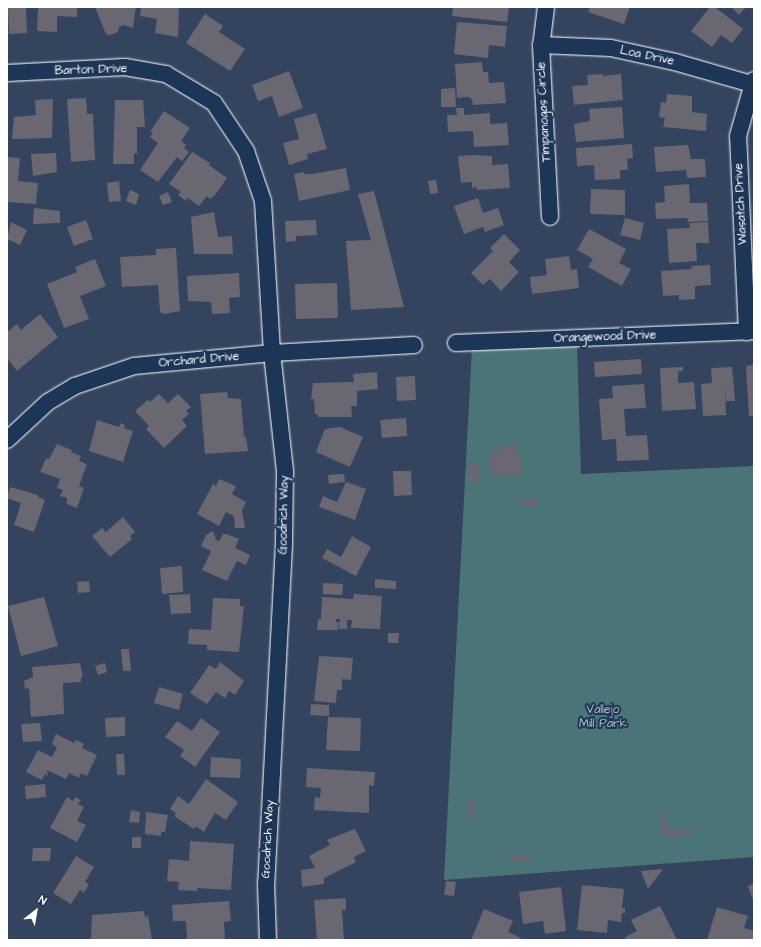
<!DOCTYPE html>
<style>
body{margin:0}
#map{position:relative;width:761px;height:947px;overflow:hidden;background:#34445f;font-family:"Architects Daughter",sans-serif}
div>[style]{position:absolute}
.green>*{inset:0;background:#4b7479}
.building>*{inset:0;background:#696772}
.roads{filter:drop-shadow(0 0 1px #fff) drop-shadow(0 0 1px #fff)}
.minor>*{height:16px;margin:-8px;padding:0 8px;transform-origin:8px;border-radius:8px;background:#1d3557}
span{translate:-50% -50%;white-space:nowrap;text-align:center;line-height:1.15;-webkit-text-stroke:4px #1d3557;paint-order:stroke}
.street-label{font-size:12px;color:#fff}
.park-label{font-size:12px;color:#aec0c3}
.frame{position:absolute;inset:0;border:8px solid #fff;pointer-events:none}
.north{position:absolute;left:16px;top:891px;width:40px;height:40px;-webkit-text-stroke:3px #1d3557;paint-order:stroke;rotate:31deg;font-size:11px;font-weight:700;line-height:16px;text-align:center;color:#fff}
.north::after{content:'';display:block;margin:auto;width:14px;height:18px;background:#fff;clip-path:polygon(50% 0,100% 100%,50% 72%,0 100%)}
</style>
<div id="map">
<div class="green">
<div style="clip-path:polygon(577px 344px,581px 474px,754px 466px,754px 857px,444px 880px,472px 346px)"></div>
</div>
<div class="building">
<div style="clip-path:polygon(8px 7px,26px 7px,27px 33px,9px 34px)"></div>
<div style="clip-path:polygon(38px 7px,77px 7px,77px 17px,57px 16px,57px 32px,37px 31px)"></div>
<div style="clip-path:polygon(95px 7px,136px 7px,133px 28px,124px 25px,119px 27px,118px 32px,110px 35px,106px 34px)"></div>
<div style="clip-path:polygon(141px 7px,179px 7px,178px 37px,155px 33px,157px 19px,140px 16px)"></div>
<div style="clip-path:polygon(453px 7px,509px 7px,507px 22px,452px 16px)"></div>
<div style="clip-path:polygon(590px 7px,630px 7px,624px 24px,588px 12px)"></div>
<div style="clip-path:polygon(710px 7px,715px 7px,743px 29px,732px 43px,721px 35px,712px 47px,691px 31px)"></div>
<div style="clip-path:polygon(731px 7px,746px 7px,739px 15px)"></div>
<div style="clip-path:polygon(205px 14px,223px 26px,219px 32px,245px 49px,230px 71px,186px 43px)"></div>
<div style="clip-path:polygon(457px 22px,507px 26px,505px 47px,489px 45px,488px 58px,454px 54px)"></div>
<div style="clip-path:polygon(482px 62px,483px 72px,488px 72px,489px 83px,504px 82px,506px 103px,473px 105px,472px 100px,469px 97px,457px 98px,455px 64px)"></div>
<div style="clip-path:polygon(289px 71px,303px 108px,279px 117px,272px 96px,258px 101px,252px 85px)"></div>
<div style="clip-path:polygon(603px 74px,603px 76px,621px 74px,623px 100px,574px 105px,572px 86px,588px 85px,587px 75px)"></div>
<div style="clip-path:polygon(455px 88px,456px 107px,441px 107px,441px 89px)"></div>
<div style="clip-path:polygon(667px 94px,692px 96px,692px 112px,707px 114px,706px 131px,663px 127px,665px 118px,659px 117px,661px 102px,666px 103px)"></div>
<div style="clip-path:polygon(86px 98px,87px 114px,93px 114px,95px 160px,71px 162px,67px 99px)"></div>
<div style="clip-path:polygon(53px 99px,52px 138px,12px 139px,14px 117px,36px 115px,35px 100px)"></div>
<div style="clip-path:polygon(115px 100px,143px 100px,145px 127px,137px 127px,137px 154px,134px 153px,134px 164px,113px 164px)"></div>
<div style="clip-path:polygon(622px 107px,624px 138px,576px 142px,574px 124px,590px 121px,589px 109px)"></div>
<div style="clip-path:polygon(456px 108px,464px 108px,464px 115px,490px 113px,490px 124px,507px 123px,509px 145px,474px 147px,473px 131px,448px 132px,447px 115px,457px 115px)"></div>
<div style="clip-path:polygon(164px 111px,190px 128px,181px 141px,186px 145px,184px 148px,189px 152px,182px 161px,177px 157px,158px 182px,140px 170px,158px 143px,150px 137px,153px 133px,150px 132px)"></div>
<div style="clip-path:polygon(316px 113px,327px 149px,307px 154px,308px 159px,289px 165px,283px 143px,299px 139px,294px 119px)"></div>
<div style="clip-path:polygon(632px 144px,633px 158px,627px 159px,628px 170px,620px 170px,620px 179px,595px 180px,594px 165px,577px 166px,576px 148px)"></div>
<div style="clip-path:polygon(688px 145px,691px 159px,705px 159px,706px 177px,687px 178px,686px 170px,656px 172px,654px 147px)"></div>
<div style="clip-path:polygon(192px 152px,210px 163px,209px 165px,227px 178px,215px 195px,210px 199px,207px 196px,199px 206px,188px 198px,186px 201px,178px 195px,181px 192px,169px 184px)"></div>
<div style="clip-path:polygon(56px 153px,57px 172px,33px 176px,31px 154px)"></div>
<div style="clip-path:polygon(472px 155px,492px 156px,492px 165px,508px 164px,510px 188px,477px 190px,476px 187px,472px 188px,472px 182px,461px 183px,458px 156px)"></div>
<div style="clip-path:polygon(7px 157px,20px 158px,18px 181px,38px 183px,36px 204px,7px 202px)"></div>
<div style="clip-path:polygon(346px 168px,350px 190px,299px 201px,294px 174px,304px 172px,304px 174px,312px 174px)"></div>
<div style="clip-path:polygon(436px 180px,438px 193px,430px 194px,428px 181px)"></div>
<div style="clip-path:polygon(119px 181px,121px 201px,109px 202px,107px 183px)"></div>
<div style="clip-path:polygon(689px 184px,690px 203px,707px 203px,708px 221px,688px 222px,687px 218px,656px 219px,655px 203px,665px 202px,664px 186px)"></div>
<div style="clip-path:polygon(591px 189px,625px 190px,625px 215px,590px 214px)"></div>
<div style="clip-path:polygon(130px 190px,139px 194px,136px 205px,126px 201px)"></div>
<div style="clip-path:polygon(374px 191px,404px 307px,351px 310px,346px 241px,371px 240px,358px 194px)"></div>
<div style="clip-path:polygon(168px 192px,172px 202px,163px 205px,159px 196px)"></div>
<div style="clip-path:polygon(478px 198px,483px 213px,498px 208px,504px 225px,485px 232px,483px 227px,464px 234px,454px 206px)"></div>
<div style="clip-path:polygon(34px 208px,60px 211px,60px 223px,33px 224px)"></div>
<div style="clip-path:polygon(214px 212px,218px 237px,232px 236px,233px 254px,194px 254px,191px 217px)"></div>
<div style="clip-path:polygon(625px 218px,644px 223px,640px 240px,620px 235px)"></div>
<div style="clip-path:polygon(86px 220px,93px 239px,74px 246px,67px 227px)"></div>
<div style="clip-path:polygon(316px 220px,317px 235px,296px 236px,296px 241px,286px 242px,285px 221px)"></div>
<div style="clip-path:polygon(11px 222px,27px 230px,20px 245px,7px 239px)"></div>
<div style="clip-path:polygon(708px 222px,709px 243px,696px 243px,697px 261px,669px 263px,667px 229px,690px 228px,689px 223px)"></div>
<div style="clip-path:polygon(589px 229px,626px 249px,619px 263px,631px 269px,622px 286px,588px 267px,593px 259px,577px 250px)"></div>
<div style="clip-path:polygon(504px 234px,520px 250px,509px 262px,519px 272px,501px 291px,490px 279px,483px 285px,471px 273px,493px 251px,490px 248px)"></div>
<div style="clip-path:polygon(176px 248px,180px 311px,164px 314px,160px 312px,158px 285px,122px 287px,120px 257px,156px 255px,156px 249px)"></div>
<div style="clip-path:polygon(569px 256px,571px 270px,577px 269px,579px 288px,532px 294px,530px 277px,547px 275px,545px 259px)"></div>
<div style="clip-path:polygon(95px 259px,106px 286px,80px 296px,89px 319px,64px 328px,47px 284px,77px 272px,75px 267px)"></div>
<div style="clip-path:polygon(710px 265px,711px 285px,695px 286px,695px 299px,679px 300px,679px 295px,663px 296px,661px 271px,692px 269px,691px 266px)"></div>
<div style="clip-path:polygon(239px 273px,240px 297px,229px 298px,230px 313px,212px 314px,211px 302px,188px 301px,187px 276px)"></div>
<div style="clip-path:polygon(337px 283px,338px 318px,296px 319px,295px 284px)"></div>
<div style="clip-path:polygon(40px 314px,58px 337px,17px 371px,7px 358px,7px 332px,17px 324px,21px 330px)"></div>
<div style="clip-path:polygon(641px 359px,642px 374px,595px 377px,594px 362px)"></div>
<div style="clip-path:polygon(754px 365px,754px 416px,749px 416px,746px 366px)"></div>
<div style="clip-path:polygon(683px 367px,683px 371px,678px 371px,678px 383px,694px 382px,696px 409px,662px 411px,660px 368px)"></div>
<div style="clip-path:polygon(732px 367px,735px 401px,726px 401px,725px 385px,726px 415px,703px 416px,701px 384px,712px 383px,711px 368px)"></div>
<div style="clip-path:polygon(377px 372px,378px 389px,357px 391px,357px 406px,351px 406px,352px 417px,318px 417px,318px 414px,315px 414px,314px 399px,311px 399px,313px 383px,354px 382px,353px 374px)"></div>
<div style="clip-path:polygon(415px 376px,416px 400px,397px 401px,396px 377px)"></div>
<div style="clip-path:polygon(644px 384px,646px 408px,624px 409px,626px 436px,647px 435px,649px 460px,617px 461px,616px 439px,602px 440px,599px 399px,613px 398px,612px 386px)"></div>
<div style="clip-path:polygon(227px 392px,228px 398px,241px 399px,244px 437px,246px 437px,248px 451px,205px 454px,200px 394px)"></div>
<div style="clip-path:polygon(159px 394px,168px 403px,178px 394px,191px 407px,186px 411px,189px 414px,182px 420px,187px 426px,164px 448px,146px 429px,149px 426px,135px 411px,148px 400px,150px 402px)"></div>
<div style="clip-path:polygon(406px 418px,407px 436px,382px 438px,380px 420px)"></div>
<div style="clip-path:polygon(97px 420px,119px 427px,121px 423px,125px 425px,124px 428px,133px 431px,123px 462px,89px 451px)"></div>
<div style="clip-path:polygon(340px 427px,363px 437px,350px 467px,316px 452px,325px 429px)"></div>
<div style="clip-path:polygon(57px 444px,72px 450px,71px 452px,81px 456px,79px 461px,87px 464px,79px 486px,84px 488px,77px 508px,67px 504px,67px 498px,60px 496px,63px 490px,57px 488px,60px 479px,40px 472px,46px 458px,49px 459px)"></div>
<div style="clip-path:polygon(499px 445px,518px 445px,518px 457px,522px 457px,521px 476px,490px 475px,491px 451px,499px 451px)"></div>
<div style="clip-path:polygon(468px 463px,480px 464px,479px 483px,467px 482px)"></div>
<div style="clip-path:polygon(393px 471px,411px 471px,412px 495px,394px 496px)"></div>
<div style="clip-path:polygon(344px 474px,345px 482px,329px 484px,328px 475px)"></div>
<div style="clip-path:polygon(219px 479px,236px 486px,232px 494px,246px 502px,242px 510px,245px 528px,235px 528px,234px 516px,226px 512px,219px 526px,197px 514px,213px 484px,216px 486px)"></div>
<div style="clip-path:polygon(346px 482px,366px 489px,355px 520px,319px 507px,323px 496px,337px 502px)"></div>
<div style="clip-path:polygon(10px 487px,38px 495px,38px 497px,45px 500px,34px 532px,14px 525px,21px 503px,7px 498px)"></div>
<div style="clip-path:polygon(517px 499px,537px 499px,537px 505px,517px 505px)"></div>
<div style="clip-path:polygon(123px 517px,135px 532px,130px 536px,132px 539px,110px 557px,92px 536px,102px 528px,106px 532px)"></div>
<div style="clip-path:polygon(213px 531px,216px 540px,219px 541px,223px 534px,227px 534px,239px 539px,235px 548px,250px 555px,246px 565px,237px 561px,227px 581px,202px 570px,211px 551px,201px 546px,206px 535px)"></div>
<div style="clip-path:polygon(352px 536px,371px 547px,356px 576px,322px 558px,327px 549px,341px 557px)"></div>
<div style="clip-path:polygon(182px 566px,183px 592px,162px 594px,160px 568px)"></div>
<div style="clip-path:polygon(375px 579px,396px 581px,396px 589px,375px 588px)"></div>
<div style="clip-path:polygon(89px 581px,90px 592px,78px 593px,77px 582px)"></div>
<div style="clip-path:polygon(323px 583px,343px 584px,342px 595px,323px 594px)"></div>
<div style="clip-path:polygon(190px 594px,191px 613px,171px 614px,169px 595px)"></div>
<div style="clip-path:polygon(354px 594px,382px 596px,380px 629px,351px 628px,352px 620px,347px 620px,347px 629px,339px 629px,340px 619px,336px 619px,336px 622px,339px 622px,338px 630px,317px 630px,318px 619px,321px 619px,322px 597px,353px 599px)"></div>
<div style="clip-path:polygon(44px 597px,58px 646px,21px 656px,8px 606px)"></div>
<div style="clip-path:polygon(213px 598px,240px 599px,240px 606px,244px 606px,239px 652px,207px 650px,207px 645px,188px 644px,189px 629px,211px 630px)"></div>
<div style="clip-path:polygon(388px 633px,399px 633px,398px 643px,388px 643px)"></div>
<div style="clip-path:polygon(121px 649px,129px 649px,131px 671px,123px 671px)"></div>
<div style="clip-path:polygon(319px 656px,353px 658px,351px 680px,342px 679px,342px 690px,337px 690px,336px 703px,314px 701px)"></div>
<div style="clip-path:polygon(220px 662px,244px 681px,235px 695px,229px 691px,225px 698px,216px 692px,207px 704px,190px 693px,209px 665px,216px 669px)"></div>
<div style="clip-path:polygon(80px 663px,83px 677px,81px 677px,81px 682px,63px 683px,64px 714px,31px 717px,29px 688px,25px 689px,24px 681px,33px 677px,32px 667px)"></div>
<div style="clip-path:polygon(105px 663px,107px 672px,98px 675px,95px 666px)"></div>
<div style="clip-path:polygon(159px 687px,183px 694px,179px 710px,154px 703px)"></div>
<div style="clip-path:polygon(311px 704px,329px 705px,329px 716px,310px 715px)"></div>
<div style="clip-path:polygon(125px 717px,125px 736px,106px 737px,105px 718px)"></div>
<div style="clip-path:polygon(328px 717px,361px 718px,360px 751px,326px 750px)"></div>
<div style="clip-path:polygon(201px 718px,220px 732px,195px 767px,180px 756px,184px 750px,165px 737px,177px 721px,192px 731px)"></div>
<div style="clip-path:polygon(40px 723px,42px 741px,23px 742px,21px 724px)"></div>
<div style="clip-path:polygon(56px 734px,74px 743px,76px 740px,84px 744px,82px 748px,97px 755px,87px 776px,81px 773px,79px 778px,69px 773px,66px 779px,47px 770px,48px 776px,45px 774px,42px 780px,26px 772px,38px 750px,52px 757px,57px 747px,52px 744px)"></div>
<div style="clip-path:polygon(116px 754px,124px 754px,125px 775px,117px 775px)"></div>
<div style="clip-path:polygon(211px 757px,241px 759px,240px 778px,210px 777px)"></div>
<div style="clip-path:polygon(307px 768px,375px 772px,374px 786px,369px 785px,369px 813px,314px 810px,315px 797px,320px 798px,321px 788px,306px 787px)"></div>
<div style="clip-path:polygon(206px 779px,238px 802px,226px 820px,215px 813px,204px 832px,196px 826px,194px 829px,174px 816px,176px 813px,170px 809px,178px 796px,189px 804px)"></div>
<div style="clip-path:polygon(45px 784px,46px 797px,26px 799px,25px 786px)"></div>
<div style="clip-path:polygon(67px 797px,73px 801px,75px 797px,81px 800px,78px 804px,84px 807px,77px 821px,86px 825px,77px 842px,50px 828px)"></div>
<div style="clip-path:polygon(469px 799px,475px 800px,474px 819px,468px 818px)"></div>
<div style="clip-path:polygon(131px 810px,140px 812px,139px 823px,129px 822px)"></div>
<div style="clip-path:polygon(665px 811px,667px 826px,674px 830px,689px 829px,690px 835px,663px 838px,659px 813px)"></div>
<div style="clip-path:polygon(146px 812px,168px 815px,165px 832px,161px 832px,161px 836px,145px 834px)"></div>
<div style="clip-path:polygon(355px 829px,366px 851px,354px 857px,356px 862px,324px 878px,324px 884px,302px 887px,301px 870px,315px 868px,309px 856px,330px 845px,327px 840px)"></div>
<div style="clip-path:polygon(132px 837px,141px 837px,141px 848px,132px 848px)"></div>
<div style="clip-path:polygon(190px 841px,234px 844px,231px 890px,197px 888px,197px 891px,178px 890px,179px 882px,167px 881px,169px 859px,189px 861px)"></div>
<div style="clip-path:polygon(33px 848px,51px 848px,50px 861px,32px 861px)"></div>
<div style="clip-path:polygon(511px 855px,530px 855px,530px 861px,511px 861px)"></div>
<div style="clip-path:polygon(76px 856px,94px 867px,85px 882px,89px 884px,84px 893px,80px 890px,71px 904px,53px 893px)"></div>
<div style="clip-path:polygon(663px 869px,648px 889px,641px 871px)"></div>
<div style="clip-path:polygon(446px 881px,456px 882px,454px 896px,444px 895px)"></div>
<div style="clip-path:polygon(754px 884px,754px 903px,748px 886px)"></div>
<div style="clip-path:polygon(582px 885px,624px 889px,622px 908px,625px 908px,625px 913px,622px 913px,621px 922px,608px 920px,607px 933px,577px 930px)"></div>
<div style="clip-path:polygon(561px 887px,566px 931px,545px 934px,543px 921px,523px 924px,519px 892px)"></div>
<div style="clip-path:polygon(346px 898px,346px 910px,342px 910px,344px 940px,317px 940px,314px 900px)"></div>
<div style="clip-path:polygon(229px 901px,231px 921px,224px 922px,225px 940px,187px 940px,186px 921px,173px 921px,172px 905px)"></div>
<div style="clip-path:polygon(660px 906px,677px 940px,626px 940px,625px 937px,637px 931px,631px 920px)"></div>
<div style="clip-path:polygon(717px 907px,748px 916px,744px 928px,754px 931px,754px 940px,707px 940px)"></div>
<div style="clip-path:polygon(484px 909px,513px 921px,508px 932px,521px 938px,520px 940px,471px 940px)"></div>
<div style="clip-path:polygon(144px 911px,145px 917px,148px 916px,152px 940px,91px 940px,92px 915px)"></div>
</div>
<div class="roads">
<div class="minor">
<div style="left:546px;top:7px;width:38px;rotate:97deg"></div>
<div style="left:541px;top:45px;width:172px;rotate:87deg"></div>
<div style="left:541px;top:45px;width:70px;rotate:2.5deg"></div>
<div style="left:611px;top:48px;width:66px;rotate:12.3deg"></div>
<div style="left:675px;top:62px;width:79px;rotate:16.1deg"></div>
<div style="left:7px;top:73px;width:118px;rotate:-2.9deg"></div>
<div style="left:125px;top:67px;width:42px;rotate:9.7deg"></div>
<div style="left:166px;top:74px;width:56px;rotate:31.1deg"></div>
<div style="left:214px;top:103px;width:58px;rotate:56.3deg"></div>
<div style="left:246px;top:151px;width:53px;rotate:71.2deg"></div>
<div style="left:263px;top:201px;width:152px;rotate:86.6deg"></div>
<div style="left:272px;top:353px;width:119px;rotate:83.7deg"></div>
<div style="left:285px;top:471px;width:73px;rotate:90.8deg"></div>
<div style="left:284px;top:544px;width:340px;rotate:93deg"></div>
<div style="left:266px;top:884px;width:56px;rotate:88deg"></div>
<div style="left:747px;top:332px;width:196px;rotate:-92.6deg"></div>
<div style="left:738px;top:136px;width:58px;rotate:-74.1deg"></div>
<div style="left:456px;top:343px;width:298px;rotate:-2.3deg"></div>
<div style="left:7px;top:440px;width:56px;rotate:-42.8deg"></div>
<div style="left:48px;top:402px;width:31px;rotate:-31deg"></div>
<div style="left:75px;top:386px;width:62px;rotate:-18.7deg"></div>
<div style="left:134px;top:366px;width:139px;rotate:-5.4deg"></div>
<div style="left:272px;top:353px;width:142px;rotate:-3.2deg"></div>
</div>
</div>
<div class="street-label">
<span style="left:647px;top:56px;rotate:12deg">Loa Drive</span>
<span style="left:91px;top:70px;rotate:-2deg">Barton Drive</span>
<span style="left:544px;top:112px;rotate:-93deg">Timpanogas Circle</span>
<span style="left:741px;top:204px;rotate:-93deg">Wasatch Drive</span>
<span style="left:605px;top:337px;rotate:-2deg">Orangewood Drive</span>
<span style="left:199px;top:360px;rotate:-5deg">Orchard Drive</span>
<span style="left:284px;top:515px;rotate:-89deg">Goodrich Way</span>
<span style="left:268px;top:839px;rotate:-87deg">Goodrich Way</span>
</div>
<div class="park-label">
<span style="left:603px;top:717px">Vallejo<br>Mill Park</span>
</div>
<div class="frame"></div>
<div class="north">N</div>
</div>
